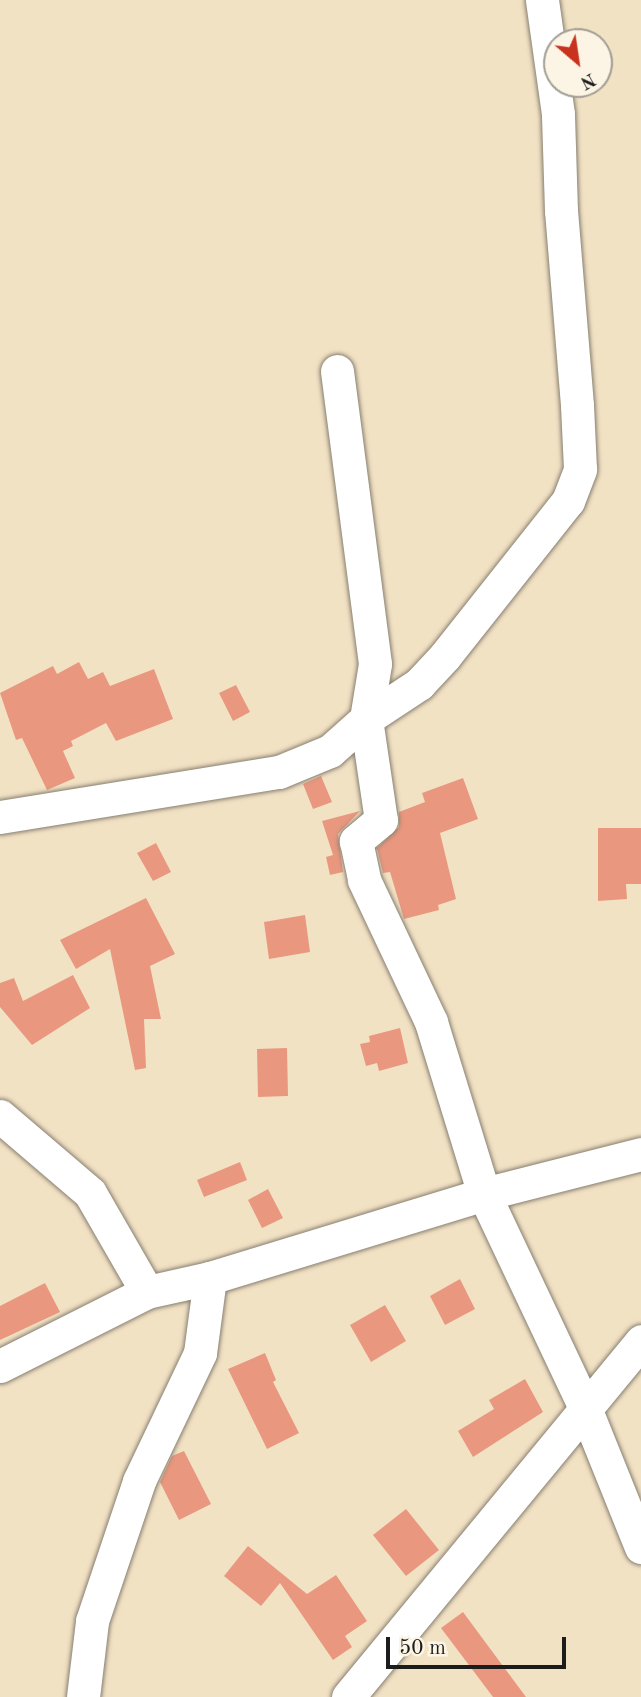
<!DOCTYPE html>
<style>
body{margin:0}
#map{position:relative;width:641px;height:1697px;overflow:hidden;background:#f2e2c4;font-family:"Old Standard TT",serif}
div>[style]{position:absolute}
.building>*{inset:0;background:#e9987f}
.roads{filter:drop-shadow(0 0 2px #877f70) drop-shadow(0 0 2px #877f70)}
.minor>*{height:33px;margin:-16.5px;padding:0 16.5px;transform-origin:16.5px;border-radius:16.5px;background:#fff}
span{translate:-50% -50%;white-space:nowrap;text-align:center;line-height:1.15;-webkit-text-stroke:6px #fcf5e5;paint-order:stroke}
.north{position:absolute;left:543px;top:28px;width:70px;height:70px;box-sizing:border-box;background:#fcf5e5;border:2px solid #a29e95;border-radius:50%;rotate:151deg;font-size:19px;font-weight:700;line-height:28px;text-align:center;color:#1c1c1c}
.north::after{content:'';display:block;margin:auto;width:24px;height:32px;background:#c8321e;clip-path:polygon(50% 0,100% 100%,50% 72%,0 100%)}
.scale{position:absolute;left:386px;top:1637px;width:180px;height:32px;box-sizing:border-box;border:4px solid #1c1c1c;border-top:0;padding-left:9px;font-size:21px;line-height:24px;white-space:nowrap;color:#1c1c1c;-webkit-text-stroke:5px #fcf5e5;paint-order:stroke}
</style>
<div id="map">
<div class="building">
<div style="clip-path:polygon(79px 662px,88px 679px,103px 672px,110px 686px,154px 669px,173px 719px,116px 741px,106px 723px,71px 741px,73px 746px,63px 751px,75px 778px,47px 790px,22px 738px,16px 740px,0 693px,53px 666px,57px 674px)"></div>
<div style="clip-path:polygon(236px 685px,250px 712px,233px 721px,219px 693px)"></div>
<div style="clip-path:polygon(321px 776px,332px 802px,313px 809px,303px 784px)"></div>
<div style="clip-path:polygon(463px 778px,478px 819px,440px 833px,456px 899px,438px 905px,439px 910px,404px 919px,390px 872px,383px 873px,377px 848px,399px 827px,399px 812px,425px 802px,422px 793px)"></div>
<div style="clip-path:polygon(360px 811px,338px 834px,343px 872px,330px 875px,326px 857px,333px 855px,322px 821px)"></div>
<div style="clip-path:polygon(598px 828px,641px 828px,641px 884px,626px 884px,627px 899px,598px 901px)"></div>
<div style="clip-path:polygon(156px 843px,171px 872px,153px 881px,137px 853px)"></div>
<div style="clip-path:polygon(146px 898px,175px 954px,150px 966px,161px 1019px,144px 1019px,146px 1068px,135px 1070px,110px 949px,76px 969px,60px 940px)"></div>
<div style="clip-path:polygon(305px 915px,310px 952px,269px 959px,264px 922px)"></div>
<div style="clip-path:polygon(73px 975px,90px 1008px,32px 1045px,0 1007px,0 983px,14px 978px,23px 1001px)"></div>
<div style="clip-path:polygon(400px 1028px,408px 1063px,379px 1071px,377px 1063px,366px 1066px,360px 1044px,370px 1042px,369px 1036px)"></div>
<div style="clip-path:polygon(287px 1048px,288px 1096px,258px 1097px,257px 1049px)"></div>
<div style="clip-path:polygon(240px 1162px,247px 1180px,204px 1197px,197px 1180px)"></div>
<div style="clip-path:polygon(268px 1189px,283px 1218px,262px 1228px,248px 1200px)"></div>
<div style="clip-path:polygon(460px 1279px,475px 1309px,445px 1325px,430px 1296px)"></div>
<div style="clip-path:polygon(45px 1283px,60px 1312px,0 1340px,0 1306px)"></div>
<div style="clip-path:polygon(385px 1305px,406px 1341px,371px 1362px,350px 1325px)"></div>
<div style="clip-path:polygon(265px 1353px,276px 1380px,273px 1382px,299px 1433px,267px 1449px,228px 1369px)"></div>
<div style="clip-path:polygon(525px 1379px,543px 1412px,473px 1457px,458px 1431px,494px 1409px,489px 1400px)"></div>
<div style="clip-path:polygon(184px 1451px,211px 1504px,179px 1520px,160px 1482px,172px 1456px)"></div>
<div style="clip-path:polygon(406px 1509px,439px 1550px,406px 1576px,373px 1535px)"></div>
<div style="clip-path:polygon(248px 1546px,307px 1594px,336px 1575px,367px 1621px,345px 1636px,352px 1647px,333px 1660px,280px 1583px,261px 1606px,224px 1576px)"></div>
<div style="clip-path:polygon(463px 1612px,526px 1697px,493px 1697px,441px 1628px)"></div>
</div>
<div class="roads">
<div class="minor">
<div style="left:337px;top:371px;width:295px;rotate:82.6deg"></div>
<div style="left:375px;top:664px;width:56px;rotate:99.3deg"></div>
<div style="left:366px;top:719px;width:102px;rotate:81.6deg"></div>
<div style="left:381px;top:820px;width:33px;rotate:140deg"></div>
<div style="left:356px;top:841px;width:40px;rotate:78deg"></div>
<div style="left:364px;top:880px;width:157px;rotate:64.7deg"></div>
<div style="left:431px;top:1022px;width:180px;rotate:72.9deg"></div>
<div style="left:484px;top:1194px;width:237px;rotate:64.7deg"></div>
<div style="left:585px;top:1408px;width:150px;rotate:68.1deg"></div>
<div style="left:0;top:817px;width:283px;rotate:-9.2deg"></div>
<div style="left:279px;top:772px;width:55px;rotate:-22.4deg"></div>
<div style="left:330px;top:751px;width:48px;rotate:-41.6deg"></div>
<div style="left:366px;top:719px;width:64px;rotate:-33.4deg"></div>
<div style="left:419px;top:684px;width:38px;rotate:-47deg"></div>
<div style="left:445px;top:656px;width:198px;rotate:-51.6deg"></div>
<div style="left:568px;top:501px;width:34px;rotate:-69deg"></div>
<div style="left:580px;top:469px;width:64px;rotate:-92.7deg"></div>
<div style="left:577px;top:405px;width:195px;rotate:-94.7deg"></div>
<div style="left:561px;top:211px;width:97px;rotate:-91.8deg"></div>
<div style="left:558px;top:114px;width:115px;rotate:-98deg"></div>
<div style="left:0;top:1116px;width:118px;rotate:40.5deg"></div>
<div style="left:90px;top:1193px;width:114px;rotate:60.1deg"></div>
<div style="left:0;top:1366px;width:165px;rotate:-26.7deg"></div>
<div style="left:147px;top:1292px;width:65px;rotate:-12.5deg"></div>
<div style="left:210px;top:1278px;width:287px;rotate:-17deg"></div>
<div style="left:484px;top:1194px;width:162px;rotate:-14.3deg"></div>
<div style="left:83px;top:1697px;width:77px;rotate:-83.2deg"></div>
<div style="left:92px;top:1621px;width:148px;rotate:-71.4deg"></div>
<div style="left:139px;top:1481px;width:142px;rotate:-64.5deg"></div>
<div style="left:200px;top:1353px;width:76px;rotate:-82.4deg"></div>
<div style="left:348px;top:1697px;width:461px;rotate:-50.5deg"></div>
</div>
</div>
<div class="north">N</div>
<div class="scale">50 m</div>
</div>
